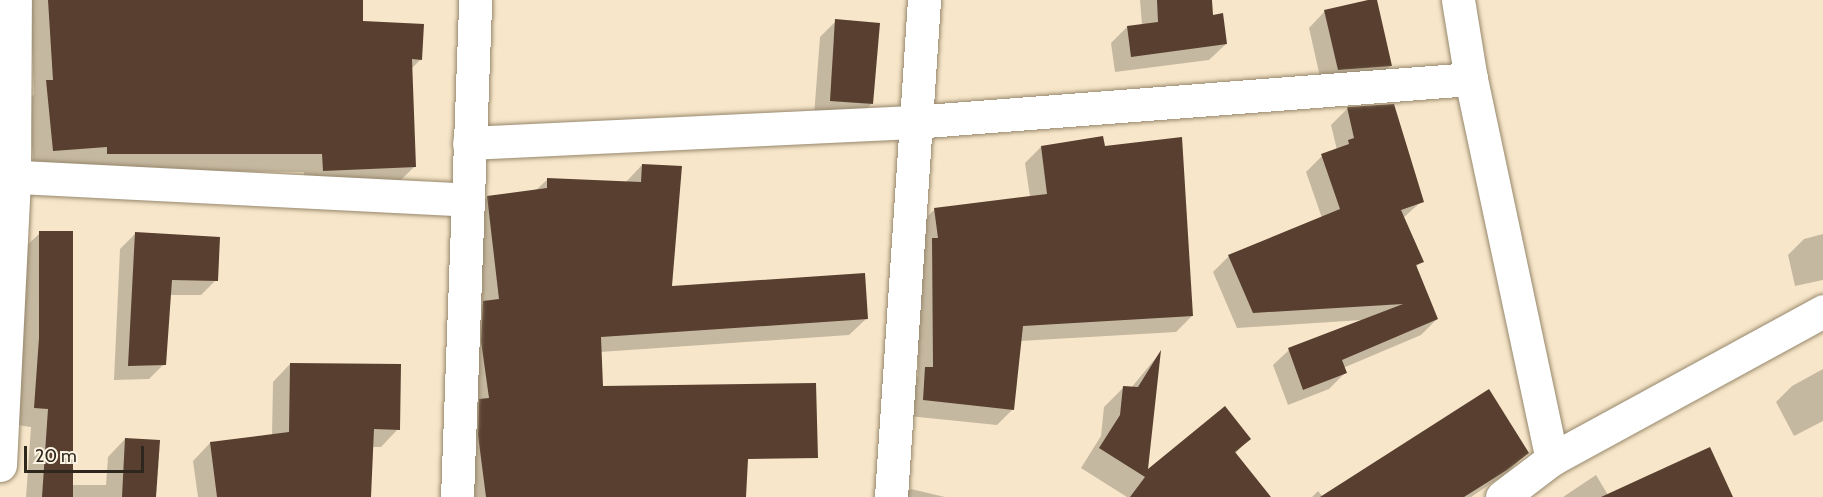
<!DOCTYPE html>
<style>
body{margin:0}
#map{position:relative;width:1823px;height:497px;overflow:hidden;background:#f7e6c9;font-family:Cabin,sans-serif}
div>[style]{position:absolute}
.shadow>*{inset:0;background:#0003}
.building>*{inset:0;background:#583f30}
.roads{filter:drop-shadow(0 0 2px #96876c) drop-shadow(0 0 2px #96876c)}
.minor>*{height:33px;margin:-16.5px;padding:0 16.5px;transform-origin:16.5px;border-radius:16.5px;background:#fff}
.tertiary>*{height:33px;margin:-16.5px;padding:0 16.5px;transform-origin:16.5px;border-radius:16.5px;background:#fff}
span{translate:-50% -50%;white-space:nowrap;text-align:center;line-height:1.15;-webkit-text-stroke:6px #fef4e3;paint-order:stroke}
.scale{position:absolute;left:24px;top:446px;width:120px;height:27px;box-sizing:border-box;border:3px solid #2e271d;border-top:0;padding-left:8px;font-size:18px;line-height:21px;white-space:nowrap;color:#2e271d;-webkit-text-stroke:4px #fef4e3;paint-order:stroke}
</style>
<div id="map">
<div class="shadow">
<div style="clip-path:polygon(30px 0,190px 0,421px 59px,411px 69px,415px 166px,396px 185px,304px 189px,304px 172px,34px 169px,28px 101px,34px 94px)"></div>
<div style="clip-path:polygon(1140px 0,1211px 0,1211px 16px,1226px 44px,1209px 60px,1115px 72px,1111px 43px,1127px 27px,1142px 25px)"></div>
<div style="clip-path:polygon(1375px 0,1390px 66px,1374px 82px,1322px 86px,1309px 28px,1325px 11px)"></div>
<div style="clip-path:polygon(836px 21px,872px 103px,856px 120px,814px 116px,820px 37px)"></div>
<div style="clip-path:polygon(1393px 105px,1422px 201px,1403px 218px,1422px 261px,1415px 268px,1437px 319px,1421px 335px,1343px 368px,1345px 373px,1329px 389px,1288px 405px,1273px 365px,1289px 350px,1362px 320px,1237px 328px,1213px 272px,1229px 256px,1322px 218px,1306px 172px,1322px 156px,1337px 150px,1331px 125px,1347px 109px)"></div>
<div style="clip-path:polygon(1041px 147px,1103px 148px,1192px 316px,1176px 332px,1020px 341px,1013px 409px,997px 425px,908px 416px,910px 384px,918px 376px,919px 225px,935px 209px,1030px 197px,1025px 163px)"></div>
<div style="clip-path:polygon(642px 165px,670px 287px,866px 319px,849px 335px,600px 352px,602px 387px,744px 497px,468px 497px,467px 319px,482px 304px,471px 214px,487px 197px,536px 190px,548px 179px,625px 183px)"></div>
<div style="clip-path:polygon(40px 233px,72px 485px,106px 485px,108px 457px,125px 439px,154px 497px,26px 497px,31px 427px,17px 425px,22px 357px,22px 250px)"></div>
<div style="clip-path:polygon(135px 234px,216px 280px,201px 295px,169px 295px,164px 364px,149px 379px,114px 380px,120px 249px)"></div>
<div style="clip-path:polygon(1823px 234px,1823px 280px,1795px 286px,1788px 255px,1804px 239px)"></div>
<div style="clip-path:polygon(1159px 354px,1146px 472px,1249px 439px,1235px 454px,1269px 497px,1127px 497px,1081px 468px,1101px 436px,1104px 407px,1124px 387px,1131px 388px)"></div>
<div style="clip-path:polygon(290px 364px,398px 429px,381px 447px,372px 447px,369px 497px,198px 497px,193px 461px,210px 443px,272px 435px,273px 382px)"></div>
<div style="clip-path:polygon(1823px 369px,1823px 421px,1794px 436px,1776px 402px,1792px 386px)"></div>
<div style="clip-path:polygon(1527px 453px,1508px 472px,1471px 497px,1312px 497px,1318px 491px,1323px 497px)"></div>
<div style="clip-path:polygon(1596px 475px,1608px 495px,1731px 497px,1563px 497px)"></div>
<div style="clip-path:polygon(911px 489px,945px 497px,903px 497px)"></div>
</div>
<div class="building">
<div style="clip-path:polygon(48px 0,363px 0,363px 21px,424px 24px,422px 60px,412px 59px,416px 167px,323px 171px,322px 154px,107px 154px,107px 147px,53px 151px,46px 80px,53px 80px)"></div>
<div style="clip-path:polygon(1157px 0,1212px 0,1213px 15px,1223px 13px,1227px 44px,1131px 57px,1127px 26px,1158px 22px)"></div>
<div style="clip-path:polygon(1368px 0,1377px 0,1392px 66px,1338px 70px,1324px 10px)"></div>
<div style="clip-path:polygon(835px 19px,880px 23px,873px 104px,830px 101px)"></div>
<div style="clip-path:polygon(1394px 104px,1424px 202px,1401px 210px,1424px 262px,1416px 265px,1438px 319px,1342px 360px,1347px 373px,1303px 390px,1288px 348px,1403px 304px,1253px 313px,1228px 255px,1340px 209px,1321px 154px,1349px 144px,1348px 140px,1354px 138px,1347px 107px)"></div>
<div style="clip-path:polygon(1103px 136px,1105px 146px,1182px 137px,1193px 316px,1023px 326px,1014px 410px,923px 400px,925px 367px,933px 367px,932px 238px,938px 238px,934px 208px,1047px 194px,1041px 146px)"></div>
<div style="clip-path:polygon(642px 164px,682px 166px,672px 286px,865px 273px,868px 319px,601px 337px,603px 386px,816px 383px,818px 458px,748px 459px,746px 497px,486px 497px,478px 435px,479px 399px,489px 398px,481px 341px,483px 301px,499px 299px,487px 196px,547px 188px,547px 178px,641px 182px)"></div>
<div style="clip-path:polygon(39px 231px,73px 231px,73px 497px,42px 497px,48px 409px,34px 408px,39px 338px)"></div>
<div style="clip-path:polygon(135px 232px,220px 237px,218px 281px,172px 280px,166px 365px,128px 366px)"></div>
<div style="clip-path:polygon(1161px 350px,1148px 469px,1225px 406px,1251px 439px,1235px 452px,1271px 497px,1130px 497px,1145px 477px,1099px 448px,1120px 415px,1123px 386px,1138px 387px)"></div>
<div style="clip-path:polygon(290px 363px,401px 364px,400px 430px,374px 429px,371px 497px,217px 497px,210px 442px,289px 432px)"></div>
<div style="clip-path:polygon(1489px 389px,1529px 453px,1507px 470px,1464px 497px,1320px 497px)"></div>
<div style="clip-path:polygon(125px 438px,160px 440px,156px 497px,122px 497px)"></div>
<div style="clip-path:polygon(1710px 447px,1733px 497px,1601px 497px)"></div>
</div>
<div class="roads">
<div class="minor">
<div style="left:1458px;top:0;width:80px;rotate:80.7deg"></div>
<div style="left:1471px;top:79px;width:389px;rotate:78deg"></div>
<div style="left:469px;top:143px;width:444px;rotate:-2.7deg"></div>
<div style="left:913px;top:122px;width:560px;rotate:-4.41deg"></div>
<div style="left:0;top:176px;width:468px;rotate:2.9deg"></div>
<div style="left:0;top:465px;width:290px;rotate:-87.2deg"></div>
<div style="left:14px;top:175px;width:175px;rotate:-89.7deg"></div>
<div style="left:891px;top:497px;width:498px;rotate:-86.2deg"></div>
<div style="left:1502px;top:497px;width:63px;rotate:-37.2deg"></div>
<div style="left:1552px;top:459px;width:309px;rotate:-28.6deg"></div>
</div>
<div class="tertiary">
<div style="left:457px;top:497px;width:497px;rotate:-87.9deg"></div>
</div>
</div>
<div class="scale">20 m</div>
</div>
